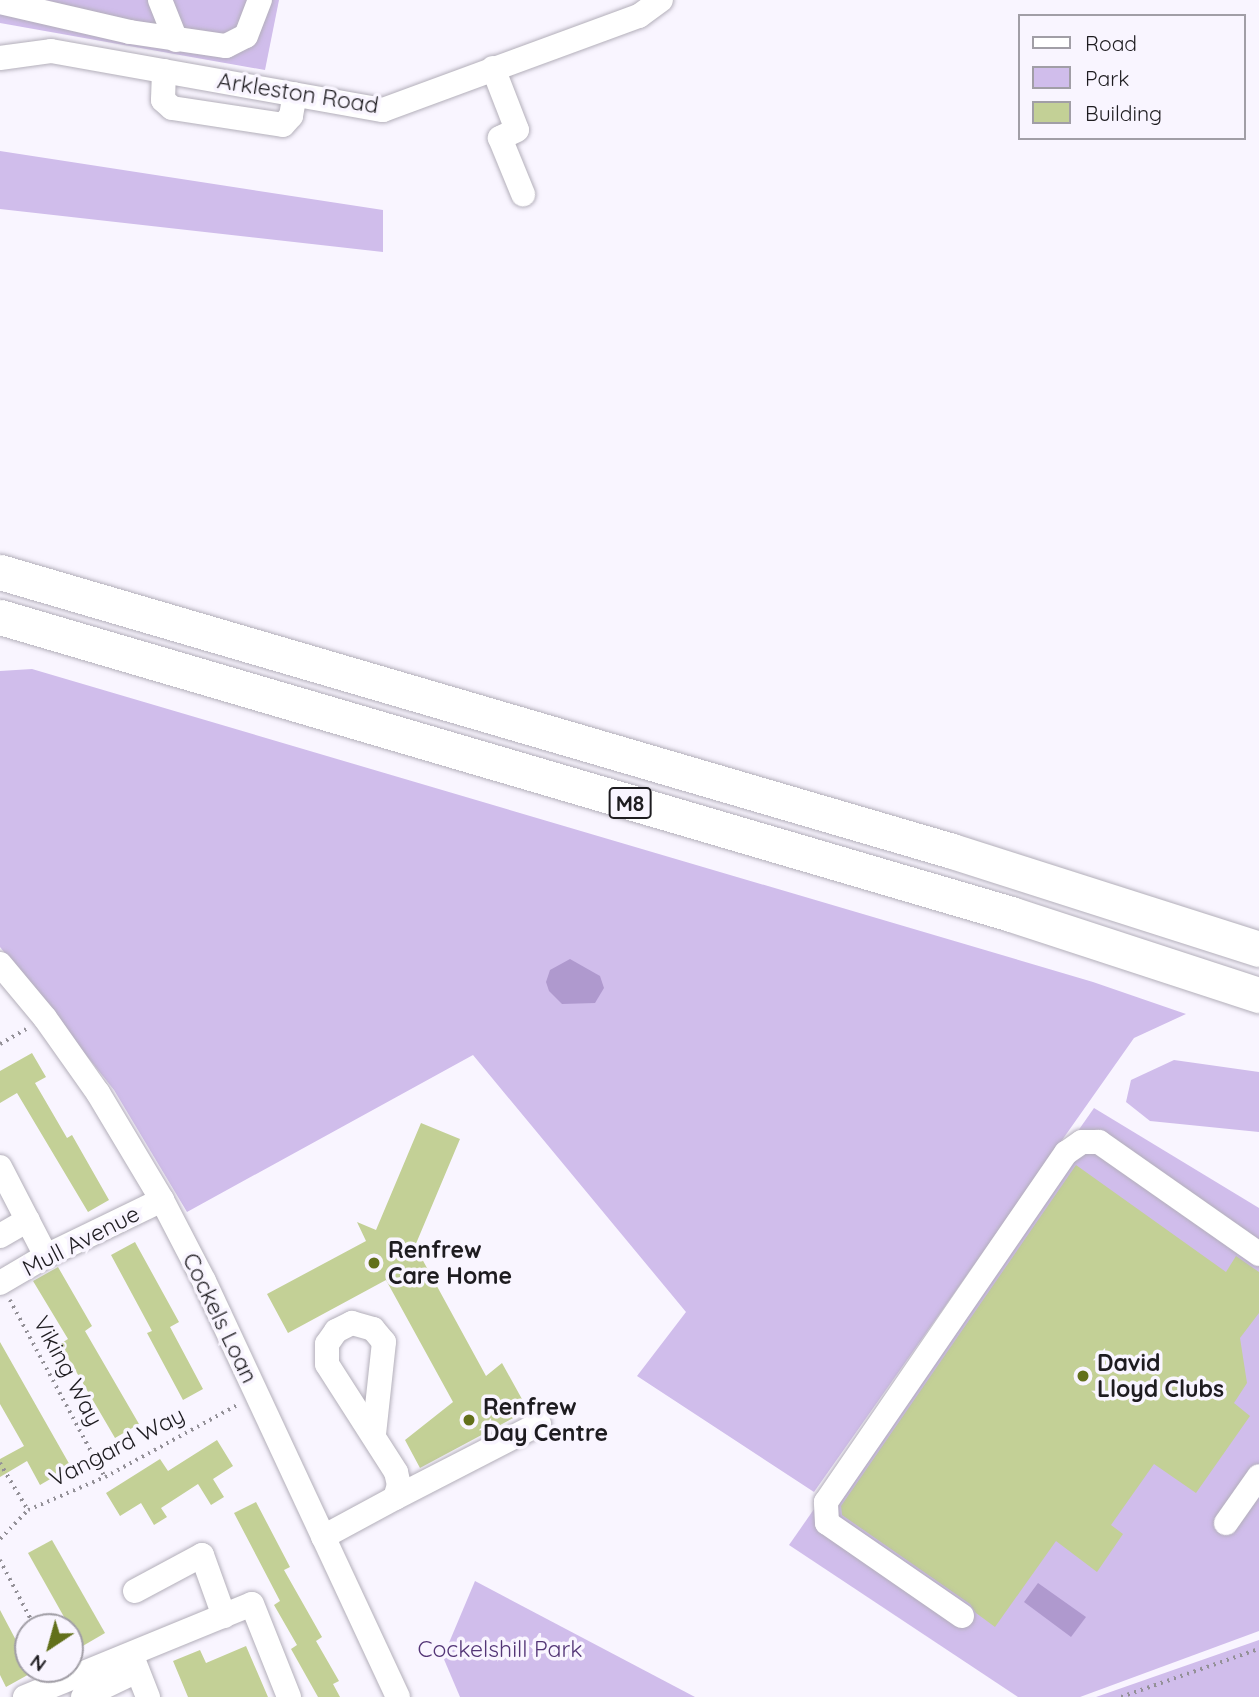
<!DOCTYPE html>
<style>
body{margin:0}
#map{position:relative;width:1259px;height:1697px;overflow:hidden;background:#f9f5ff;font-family:Quicksand,sans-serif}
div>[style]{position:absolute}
.green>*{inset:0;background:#d0bdeb}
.water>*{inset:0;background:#af99ce}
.building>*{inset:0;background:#c3d096}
.path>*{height:3.5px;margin-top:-1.75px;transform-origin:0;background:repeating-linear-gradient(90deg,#939097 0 2px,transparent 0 7px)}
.roads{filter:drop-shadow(0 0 2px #b3afba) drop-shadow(0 0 2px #b3afba)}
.minor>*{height:24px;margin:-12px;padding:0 12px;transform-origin:12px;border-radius:12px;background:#fff}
.highway>*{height:35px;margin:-17.5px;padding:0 17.5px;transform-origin:17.5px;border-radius:17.5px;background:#fff}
.dots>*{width:19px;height:19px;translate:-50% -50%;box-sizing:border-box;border:4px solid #f9f5ff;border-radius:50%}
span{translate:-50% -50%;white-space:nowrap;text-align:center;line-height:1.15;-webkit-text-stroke:7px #f9f5ff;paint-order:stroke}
.shield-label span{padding:2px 5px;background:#f9f5ff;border:2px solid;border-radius:5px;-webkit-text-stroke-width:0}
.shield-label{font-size:21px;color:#1e1c20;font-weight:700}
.street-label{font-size:23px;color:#1e1c20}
.poi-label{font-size:23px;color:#1e1c20;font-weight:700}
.left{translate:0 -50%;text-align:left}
.park-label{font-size:23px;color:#533576}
.legend{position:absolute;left:1018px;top:14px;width:228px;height:126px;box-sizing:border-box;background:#f9f5ff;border:2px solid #a19ea6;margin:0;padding:9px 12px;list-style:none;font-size:21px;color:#1e1c20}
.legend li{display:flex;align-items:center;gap:14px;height:35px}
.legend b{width:35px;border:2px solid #a19ea6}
.north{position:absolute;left:14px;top:1613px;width:70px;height:70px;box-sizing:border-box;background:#f9f5ff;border:2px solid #a19ea6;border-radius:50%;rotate:216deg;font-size:19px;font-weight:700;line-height:28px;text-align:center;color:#1e1c20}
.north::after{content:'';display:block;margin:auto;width:24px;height:32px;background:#62701b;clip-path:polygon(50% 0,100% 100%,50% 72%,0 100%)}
</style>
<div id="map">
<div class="green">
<div style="clip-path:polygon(0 0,279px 0,265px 70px,0 23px)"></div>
<div style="clip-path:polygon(0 151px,383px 210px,383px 252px,0 209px)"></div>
<div style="clip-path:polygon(32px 669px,1093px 982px,1186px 1014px,1134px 1038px,814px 1492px,637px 1376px,686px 1312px,473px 1055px,187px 1212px,114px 1090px,0 947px,0 671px)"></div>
<div style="clip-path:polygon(1174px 1060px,1259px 1072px,1259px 1132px,1150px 1121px,1126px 1102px,1131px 1080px)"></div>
<div style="clip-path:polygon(1094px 1108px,1259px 1208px,1259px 1631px,1080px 1697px,1018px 1697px,789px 1545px)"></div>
<div style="clip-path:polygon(475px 1581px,695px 1697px,460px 1697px,443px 1657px)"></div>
<div style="clip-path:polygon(1259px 1640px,1259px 1697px,1096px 1697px)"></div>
</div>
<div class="water">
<div style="clip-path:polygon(570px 959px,600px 976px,604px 988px,595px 1003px,562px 1004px,549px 991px,546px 982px,550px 970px)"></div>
<div style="clip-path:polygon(1038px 1583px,1086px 1617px,1071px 1637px,1024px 1602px)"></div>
</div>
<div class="building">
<div style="clip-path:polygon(32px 1053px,46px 1077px,35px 1083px,67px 1138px,72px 1135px,109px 1200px,88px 1212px,17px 1093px,0 1103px,0 1071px)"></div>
<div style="clip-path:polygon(421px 1123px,460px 1139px,415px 1246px,486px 1376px,502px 1363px,528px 1410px,420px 1468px,405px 1440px,453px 1402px,386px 1280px,288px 1333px,267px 1294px,366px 1241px,357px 1222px,376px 1230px)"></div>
<div style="clip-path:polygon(1076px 1165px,1226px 1272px,1236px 1256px,1259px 1272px,1259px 1313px,1240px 1338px,1247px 1383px,1234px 1403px,1250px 1416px,1196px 1493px,1154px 1464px,1111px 1525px,1123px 1534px,1097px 1572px,1056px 1541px,995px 1627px,976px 1613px,970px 1604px,842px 1515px,841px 1506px)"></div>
<div style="clip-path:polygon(135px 1242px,179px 1322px,170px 1327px,203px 1389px,183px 1400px,147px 1333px,152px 1331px,111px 1255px)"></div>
<div style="clip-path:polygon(58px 1267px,92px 1326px,85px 1331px,139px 1424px,115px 1438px,60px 1344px,68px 1339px,33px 1281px)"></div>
<div style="clip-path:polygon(0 1342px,71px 1467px,40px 1485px,27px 1461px,0 1477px,0 1459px,24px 1446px,0 1404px)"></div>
<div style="clip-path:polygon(217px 1440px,233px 1466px,213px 1479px,224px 1497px,211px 1505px,198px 1484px,161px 1508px,167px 1517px,154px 1525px,141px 1503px,120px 1516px,106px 1493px,160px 1459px,168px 1471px)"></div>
<div style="clip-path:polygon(256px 1502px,290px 1567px,284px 1570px,322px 1637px,316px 1641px,339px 1681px,333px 1684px,340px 1697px,318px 1697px,291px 1649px,297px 1645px,274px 1605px,280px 1601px,234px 1513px)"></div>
<div style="clip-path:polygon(52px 1540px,105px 1633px,81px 1647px,28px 1553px)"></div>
<div style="clip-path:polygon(0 1610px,28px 1663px,28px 1669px,33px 1672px,6px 1687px,0 1675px)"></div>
<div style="clip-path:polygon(246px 1646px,268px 1697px,188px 1697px,173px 1661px,200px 1650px,206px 1663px)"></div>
</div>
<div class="path">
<div style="left:0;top:1044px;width:30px;rotate:-30deg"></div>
<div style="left:10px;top:1300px;width:201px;rotate:61.8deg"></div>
<div style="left:0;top:1463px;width:55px;rotate:59.2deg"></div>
<div style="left:0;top:1539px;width:40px;rotate:-46deg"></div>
<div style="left:28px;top:1510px;width:84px;rotate:-23.2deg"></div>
<div style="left:105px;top:1477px;width:150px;rotate:-28.6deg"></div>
<div style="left:0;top:1560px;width:76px;rotate:62.4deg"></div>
<div style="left:1121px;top:1697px;width:146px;rotate:-19.2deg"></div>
</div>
<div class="roads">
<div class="minor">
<div style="left:160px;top:0;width:43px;rotate:68.2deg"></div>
<div style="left:0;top:2px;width:133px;rotate:13deg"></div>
<div style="left:130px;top:32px;width:97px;rotate:8.3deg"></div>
<div style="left:226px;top:46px;width:22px;rotate:-27deg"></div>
<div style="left:246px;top:36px;width:39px;rotate:-69deg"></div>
<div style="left:0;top:58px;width:51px;rotate:-7.8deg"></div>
<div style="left:51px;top:51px;width:337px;rotate:10.1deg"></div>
<div style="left:383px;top:110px;width:273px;rotate:-20.2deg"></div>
<div style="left:639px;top:16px;width:27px;rotate:-36deg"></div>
<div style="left:493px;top:68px;width:66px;rotate:68.8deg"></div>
<div style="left:517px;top:130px;width:19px;rotate:155deg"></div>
<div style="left:500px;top:138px;width:61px;rotate:67.7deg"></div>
<div style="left:164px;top:71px;width:29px;rotate:92deg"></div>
<div style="left:163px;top:100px;width:12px;rotate:42deg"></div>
<div style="left:172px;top:108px;width:112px;rotate:8.7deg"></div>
<div style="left:283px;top:125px;width:12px;rotate:-48deg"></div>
<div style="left:291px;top:116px;width:22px;rotate:-80deg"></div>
<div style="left:0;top:964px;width:70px;rotate:50.2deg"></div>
<div style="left:45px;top:1018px;width:92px;rotate:54.8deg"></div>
<div style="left:98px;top:1093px;width:125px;rotate:59.1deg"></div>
<div style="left:162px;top:1200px;width:91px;rotate:62.6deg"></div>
<div style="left:204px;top:1281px;width:459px;rotate:65deg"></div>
<div style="left:0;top:1167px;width:100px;rotate:62.7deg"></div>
<div style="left:0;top:1236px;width:32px;rotate:-30deg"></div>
<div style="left:0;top:1283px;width:53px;rotate:-30.4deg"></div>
<div style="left:46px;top:1256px;width:129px;rotate:-25.8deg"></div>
<div style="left:395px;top:1498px;width:162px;rotate:-27.2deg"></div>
<div style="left:1226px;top:1523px;width:57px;rotate:-54.9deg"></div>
<div style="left:323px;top:1537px;width:82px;rotate:-28.4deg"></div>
<div style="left:395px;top:1498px;width:14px;rotate:-73deg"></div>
<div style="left:399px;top:1485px;width:13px;rotate:-103deg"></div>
<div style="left:396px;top:1472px;width:128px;rotate:-122.6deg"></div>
<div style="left:327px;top:1364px;width:20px;rotate:-90deg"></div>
<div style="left:327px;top:1344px;width:16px;rotate:-55deg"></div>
<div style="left:336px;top:1331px;width:18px;rotate:-27deg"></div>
<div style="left:352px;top:1323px;width:22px;rotate:16deg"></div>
<div style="left:373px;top:1329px;width:17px;rotate:50deg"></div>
<div style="left:384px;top:1342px;width:93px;rotate:96.2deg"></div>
<div style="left:135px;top:1591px;width:76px;rotate:-28.2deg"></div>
<div style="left:202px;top:1555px;width:65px;rotate:70.2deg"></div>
<div style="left:962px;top:1616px;width:164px;rotate:-145.4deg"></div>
<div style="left:827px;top:1523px;width:21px;rotate:-93deg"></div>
<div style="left:826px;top:1502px;width:424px;rotate:-55.5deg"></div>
<div style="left:1066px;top:1153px;width:19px;rotate:-35deg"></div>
<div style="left:1082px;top:1142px;width:17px"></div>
<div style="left:1099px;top:1142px;width:195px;rotate:35deg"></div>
<div style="left:133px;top:1659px;width:41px;rotate:68.5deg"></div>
<div style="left:25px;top:1697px;width:245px;rotate:-22.3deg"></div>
<div style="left:252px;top:1604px;width:100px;rotate:68.3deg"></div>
<div style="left:83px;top:1697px;width:60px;rotate:-25.7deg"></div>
</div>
<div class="highway">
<div style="left:0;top:572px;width:992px;rotate:16.33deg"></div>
<div style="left:952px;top:851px;width:322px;rotate:17.7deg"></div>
<div style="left:0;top:617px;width:1054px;rotate:16.37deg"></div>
<div style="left:1011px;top:914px;width:261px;rotate:18.1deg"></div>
</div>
</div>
<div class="dots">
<div style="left:374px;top:1263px;background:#62701b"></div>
<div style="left:1083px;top:1376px;background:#62701b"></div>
<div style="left:469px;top:1420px;background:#62701b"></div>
</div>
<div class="shield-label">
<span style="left:630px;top:803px">M8</span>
</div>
<div class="street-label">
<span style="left:298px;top:93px;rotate:9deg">Arkleston Road</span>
<span style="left:81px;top:1241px;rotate:-27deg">Mull Avenue</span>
<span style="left:220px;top:1318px;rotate:64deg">Cockels Loan</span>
<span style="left:68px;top:1371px;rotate:62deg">Viking Way</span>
<span style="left:117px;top:1447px;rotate:-27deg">Vangard Way</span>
</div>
<div class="poi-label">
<span class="left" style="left:388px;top:1263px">Renfrew<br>Care Home</span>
<span class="left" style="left:1097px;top:1376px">David<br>Lloyd Clubs</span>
<span class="left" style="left:483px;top:1420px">Renfrew<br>Day Centre</span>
</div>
<div class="park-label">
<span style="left:500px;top:1649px">Cockelshill Park</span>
</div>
<ul class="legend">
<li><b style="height:9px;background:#fff"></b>Road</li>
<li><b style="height:19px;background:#d0bdeb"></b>Park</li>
<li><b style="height:19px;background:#c3d096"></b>Building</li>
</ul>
<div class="north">N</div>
</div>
